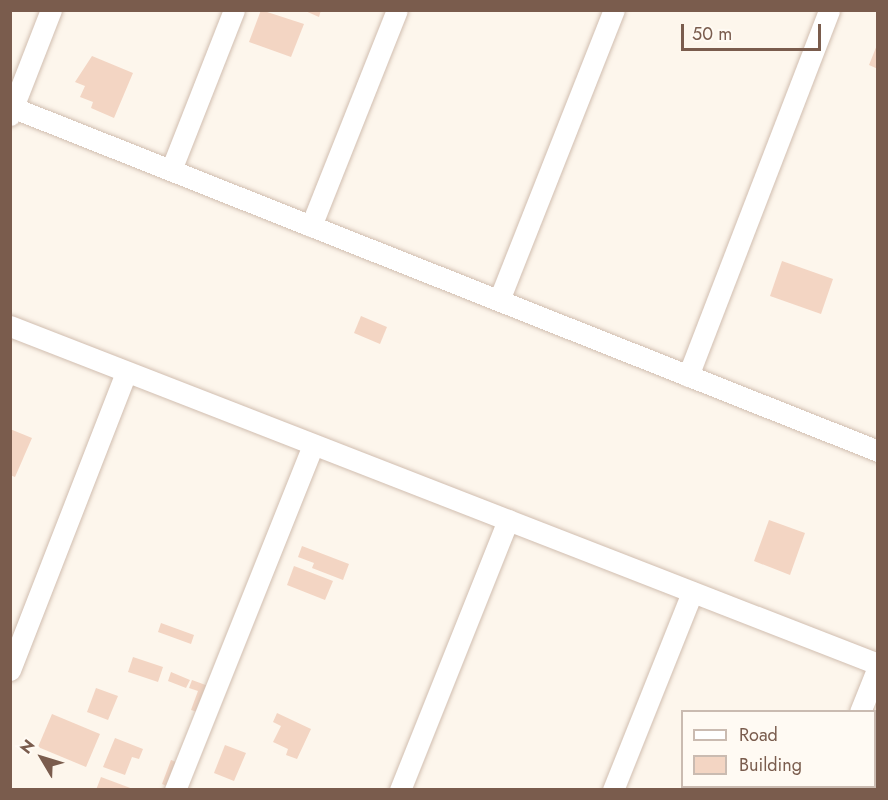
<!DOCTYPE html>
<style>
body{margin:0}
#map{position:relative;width:888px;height:800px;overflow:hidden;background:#fdf6ec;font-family:Jost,sans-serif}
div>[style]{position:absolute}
.building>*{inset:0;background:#f3d5c3}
.roads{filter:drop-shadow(0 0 2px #d1beb0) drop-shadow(0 0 2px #d1beb0)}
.minor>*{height:21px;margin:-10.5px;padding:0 10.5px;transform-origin:10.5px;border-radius:10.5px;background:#fff}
span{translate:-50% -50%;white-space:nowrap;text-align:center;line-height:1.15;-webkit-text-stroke:5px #fffaf3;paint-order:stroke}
.frame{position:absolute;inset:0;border:12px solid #7a5c4d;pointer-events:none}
.legend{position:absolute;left:681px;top:710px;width:195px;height:78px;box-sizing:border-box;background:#fffaf3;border:2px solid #cabbb1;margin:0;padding:8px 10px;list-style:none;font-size:18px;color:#7a5c4d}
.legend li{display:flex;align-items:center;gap:12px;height:30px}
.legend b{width:30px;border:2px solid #cabbb1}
.north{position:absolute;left:12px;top:728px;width:60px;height:60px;-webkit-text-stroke:4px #fffaf3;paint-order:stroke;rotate:308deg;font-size:16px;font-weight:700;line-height:24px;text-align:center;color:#7a5c4d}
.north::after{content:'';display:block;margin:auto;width:21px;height:27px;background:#7a5c4d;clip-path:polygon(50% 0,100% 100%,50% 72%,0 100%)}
.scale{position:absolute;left:681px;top:24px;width:140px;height:27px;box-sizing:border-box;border:3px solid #7a5c4d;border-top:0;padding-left:8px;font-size:18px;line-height:21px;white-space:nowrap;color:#7a5c4d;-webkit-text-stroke:4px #fffaf3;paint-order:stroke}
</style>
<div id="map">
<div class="building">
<div style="clip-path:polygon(261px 10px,304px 24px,291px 57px,249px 42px)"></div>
<div style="clip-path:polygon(303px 10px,321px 10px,319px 17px)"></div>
<div style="clip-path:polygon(877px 45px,878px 45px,878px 69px,869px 65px)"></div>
<div style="clip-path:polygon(92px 56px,133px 73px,114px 118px,91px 108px,93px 102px,80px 97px,85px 86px,75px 82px)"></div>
<div style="clip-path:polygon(782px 261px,833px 279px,821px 314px,770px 296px)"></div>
<div style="clip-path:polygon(361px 316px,387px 327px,380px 344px,354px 333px)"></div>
<div style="clip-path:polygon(10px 429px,32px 438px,15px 477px,10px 475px)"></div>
<div style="clip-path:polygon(769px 520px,805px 533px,790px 575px,754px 561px)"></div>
<div style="clip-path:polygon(302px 546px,349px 564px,343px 580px,312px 568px,314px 563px,298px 557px)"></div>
<div style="clip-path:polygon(294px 566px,333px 581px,325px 600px,287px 585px)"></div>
<div style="clip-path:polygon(161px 623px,194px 635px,191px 644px,158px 632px)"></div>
<div style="clip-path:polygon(133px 657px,163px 667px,158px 682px,128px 672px)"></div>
<div style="clip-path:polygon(171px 672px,190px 680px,186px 688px,168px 681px)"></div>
<div style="clip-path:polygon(192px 680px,211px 687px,200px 713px,191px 710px,198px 691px,189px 688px)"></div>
<div style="clip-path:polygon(96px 688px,118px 696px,108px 720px,87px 712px)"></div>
<div style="clip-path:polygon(277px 713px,311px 729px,297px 759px,286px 755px,288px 749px,273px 742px,281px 726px,273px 722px)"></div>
<div style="clip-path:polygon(52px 714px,100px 734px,86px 767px,38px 747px)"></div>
<div style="clip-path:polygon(115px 738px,143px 749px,139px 759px,132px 757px,125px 775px,103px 767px)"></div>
<div style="clip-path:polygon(225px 745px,246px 753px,234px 781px,214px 773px)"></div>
<div style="clip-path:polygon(171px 760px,181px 764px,172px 788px,162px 784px)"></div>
<div style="clip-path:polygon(101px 777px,133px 789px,133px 790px,96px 790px)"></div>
<div style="clip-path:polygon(762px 786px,798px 786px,761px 790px)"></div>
</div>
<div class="roads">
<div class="minor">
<div style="left:14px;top:108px;width:930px;rotate:21.65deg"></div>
<div style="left:10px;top:115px;width:113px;rotate:-68.7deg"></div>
<div style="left:171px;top:170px;width:172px;rotate:-68.5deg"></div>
<div style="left:311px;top:226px;width:232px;rotate:-68.3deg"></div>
<div style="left:499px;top:300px;width:312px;rotate:-68.4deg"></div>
<div style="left:10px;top:326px;width:931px;rotate:21.28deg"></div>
<div style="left:688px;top:376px;width:392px;rotate:-68.9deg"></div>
<div style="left:10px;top:670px;width:320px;rotate:-68.7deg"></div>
<div style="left:860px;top:712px;width:48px;rotate:-68.2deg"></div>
<div style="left:175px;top:790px;width:372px;rotate:-68.2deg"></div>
<div style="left:400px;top:790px;width:291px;rotate:-68.2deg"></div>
<div style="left:613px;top:790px;width:213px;rotate:-68.2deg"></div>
<div style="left:828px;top:790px;width:4px;rotate:-76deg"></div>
</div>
</div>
<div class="frame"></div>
<ul class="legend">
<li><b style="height:8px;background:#fff"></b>Road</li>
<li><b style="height:16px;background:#f3d5c3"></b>Building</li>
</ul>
<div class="north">N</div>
<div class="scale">50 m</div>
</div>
